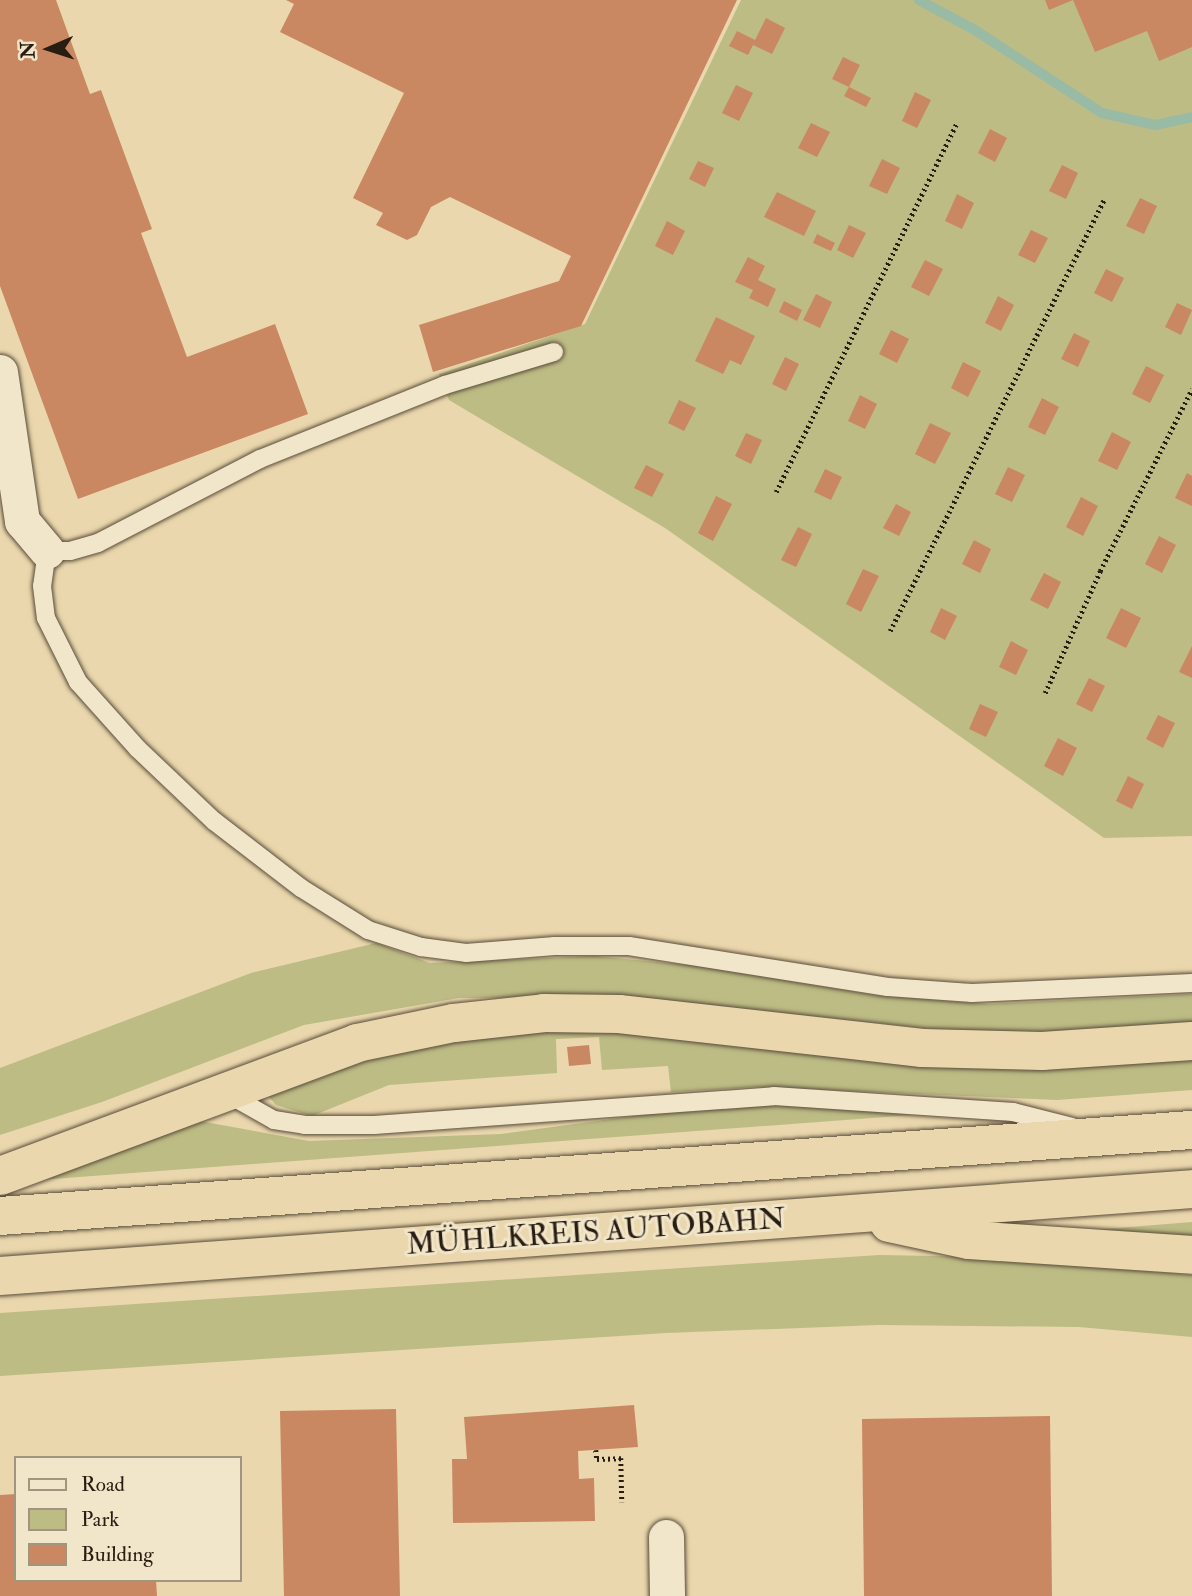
<!DOCTYPE html>
<meta charset="utf-8">
<style>
body{margin:0}
#map{position:relative;width:1192px;height:1596px;overflow:hidden;background:#ead7ad;font-family:"IM FELL Double Pica",serif}
div>[style]{position:absolute}
.green>*{inset:0;background:#bdbc85}
.stream>*{height:10px;margin:-5px;padding:0 5px;transform-origin:5px;border-radius:5px;background:#99baa5}
.building>*{inset:0;background:#c98862}
.path>*{height:4.5px;margin-top:-2.25px;transform-origin:0;background:repeating-linear-gradient(90deg,#291d12 0 2px,transparent 0 5.5px)}
.roads{filter:drop-shadow(0 0 2px #594c39) drop-shadow(0 0 2px #594c39)}
.lane>*{height:18px;margin:-9px;padding:0 9px;transform-origin:9px;border-radius:9px;background:#f1e5ca}
.street>*{height:35px;margin:-17.5px;padding:0 17.5px;transform-origin:17.5px;border-radius:17.5px;background:#f1e5ca}
.highway>*{height:38px;margin:-19px;padding:0 19px;transform-origin:19px;border-radius:19px;background:#ead7ad}
span{translate:-50% -50%;white-space:nowrap;text-align:center;line-height:1.15;-webkit-text-stroke:6px #f1e5ca;paint-order:stroke}
.street-label{font-size:30px;color:#291d12}
.legend{position:absolute;left:14px;top:1456px;width:228px;height:126px;box-sizing:border-box;background:#f1e5ca;border:2px solid #a19580;margin:0;padding:9px 12px;list-style:none;font-size:21px;color:#291d12}
.legend li{display:flex;align-items:center;gap:14px;height:35px}
.legend b{width:35px;border:2px solid #a19580}
.north{position:absolute;left:14px;top:14px;width:70px;height:70px;-webkit-text-stroke:5px #f1e5ca;paint-order:stroke;rotate:267deg;font-size:19px;font-weight:700;line-height:28px;text-align:center;color:#291d12}
.north::after{content:'';display:block;margin:auto;width:24px;height:32px;background:#291d12;clip-path:polygon(50% 0,100% 100%,50% 72%,0 100%)}
</style>
<div id="map">
<div class="green">
<div style="clip-path:polygon(741px 0,1192px 0,1192px 836px,1104px 838px,665px 528px,449px 400px,439px 374px,585px 324px)"></div>
<div style="clip-path:polygon(376px 943px,430px 963px,594px 956px,698px 966px,875px 995px,988px 1004px,1192px 994px,1192px 1025px,988px 1035px,633px 997px,459px 998px,304px 1025px,102px 1102px,0 1135px,0 1068px,251px 973px)"></div>
<div style="clip-path:polygon(586px 1026px,1192px 1054px,1192px 1090px,1057px 1100px,756px 1087px,671px 1092px,668px 1066px,602px 1070px,599px 1037px,556px 1039px,557px 1073px,389px 1085px,312px 1116px,276px 1105px,263px 1090px,409px 1044px)"></div>
<div style="clip-path:polygon(803px 1104px,912px 1115px,39px 1180px,194px 1120px,309px 1141px,501px 1134px,708px 1106px)"></div>
<div style="clip-path:polygon(1192px 1222px,1192px 1238px,1092px 1230px)"></div>
<div style="clip-path:polygon(879px 1255px,991px 1257px,1192px 1275px,1192px 1337px,1079px 1327px,878px 1325px,666px 1333px,0 1376px,0 1313px)"></div>
</div>
<div class="stream">
<div style="left:919px;top:0;width:64px;rotate:28.2deg"></div>
<div style="left:975px;top:30px;width:152px;rotate:33.2deg"></div>
<div style="left:1102px;top:113px;width:54px;rotate:12.8deg"></div>
<div style="left:1155px;top:125px;width:38px;rotate:-12deg"></div>
</div>
<div class="building">
<div style="clip-path:polygon(0 0,56px 0,90px 94px,101px 90px,152px 229px,141px 233px,187px 357px,275px 324px,308px 414px,78px 499px,0 286px)"></div>
<div style="clip-path:polygon(286px 0,737px 0,581px 326px,433px 372px,419px 325px,559px 281px,571px 256px,450px 197px,431px 207px,417px 235px,407px 240px,376px 225px,383px 213px,353px 198px,404px 93px,280px 32px,294px 4px)"></div>
<div style="clip-path:polygon(1045px 0,1192px 0,1192px 47px,1159px 61px,1147px 31px,1095px 52px,1073px 0,1049px 10px)"></div>
<div style="clip-path:polygon(766px 18px,785px 28px,772px 54px,753px 45px,748px 55px,729px 46px,737px 31px,755px 40px)"></div>
<div style="clip-path:polygon(843px 57px,860px 65px,849px 87px,832px 79px)"></div>
<div style="clip-path:polygon(736px 85px,753px 93px,739px 121px,722px 113px)"></div>
<div style="clip-path:polygon(849px 87px,871px 98px,866px 107px,844px 96px)"></div>
<div style="clip-path:polygon(915px 92px,931px 100px,917px 128px,902px 121px)"></div>
<div style="clip-path:polygon(811px 123px,830px 132px,817px 157px,798px 148px)"></div>
<div style="clip-path:polygon(990px 129px,1007px 138px,995px 162px,978px 153px)"></div>
<div style="clip-path:polygon(882px 159px,900px 168px,887px 194px,869px 186px)"></div>
<div style="clip-path:polygon(698px 161px,714px 168px,705px 187px,689px 179px)"></div>
<div style="clip-path:polygon(1062px 165px,1078px 173px,1066px 199px,1049px 191px)"></div>
<div style="clip-path:polygon(777px 192px,816px 211px,804px 236px,764px 217px)"></div>
<div style="clip-path:polygon(957px 194px,974px 203px,962px 229px,945px 221px)"></div>
<div style="clip-path:polygon(1140px 198px,1157px 206px,1144px 234px,1126px 226px)"></div>
<div style="clip-path:polygon(667px 221px,685px 231px,673px 255px,655px 246px)"></div>
<div style="clip-path:polygon(849px 225px,866px 233px,853px 258px,837px 250px)"></div>
<div style="clip-path:polygon(1031px 230px,1048px 238px,1035px 263px,1018px 255px)"></div>
<div style="clip-path:polygon(817px 234px,835px 243px,831px 251px,813px 243px)"></div>
<div style="clip-path:polygon(748px 257px,765px 266px,758px 280px,776px 289px,768px 307px,749px 298px,753px 290px,735px 282px)"></div>
<div style="clip-path:polygon(925px 260px,943px 269px,929px 296px,911px 287px)"></div>
<div style="clip-path:polygon(1106px 269px,1124px 278px,1112px 302px,1094px 293px)"></div>
<div style="clip-path:polygon(816px 294px,832px 302px,820px 328px,803px 320px)"></div>
<div style="clip-path:polygon(998px 296px,1014px 305px,1001px 331px,985px 323px)"></div>
<div style="clip-path:polygon(784px 301px,802px 310px,797px 321px,779px 312px)"></div>
<div style="clip-path:polygon(1177px 303px,1192px 310px,1181px 335px,1165px 327px)"></div>
<div style="clip-path:polygon(716px 317px,755px 336px,741px 365px,730px 360px,723px 374px,695px 361px)"></div>
<div style="clip-path:polygon(891px 330px,909px 339px,897px 363px,879px 354px)"></div>
<div style="clip-path:polygon(1074px 333px,1090px 341px,1078px 367px,1061px 359px)"></div>
<div style="clip-path:polygon(785px 357px,799px 364px,786px 391px,772px 384px)"></div>
<div style="clip-path:polygon(963px 362px,981px 371px,968px 397px,951px 388px)"></div>
<div style="clip-path:polygon(1146px 366px,1164px 375px,1150px 403px,1132px 394px)"></div>
<div style="clip-path:polygon(860px 395px,877px 404px,865px 429px,848px 421px)"></div>
<div style="clip-path:polygon(1042px 398px,1059px 407px,1045px 435px,1028px 427px)"></div>
<div style="clip-path:polygon(679px 400px,696px 408px,684px 431px,668px 423px)"></div>
<div style="clip-path:polygon(930px 423px,951px 433px,935px 464px,915px 454px)"></div>
<div style="clip-path:polygon(1112px 432px,1131px 442px,1117px 470px,1098px 461px)"></div>
<div style="clip-path:polygon(746px 433px,762px 440px,751px 464px,735px 456px)"></div>
<div style="clip-path:polygon(646px 465px,664px 474px,652px 497px,634px 488px)"></div>
<div style="clip-path:polygon(1008px 467px,1025px 475px,1012px 502px,995px 494px)"></div>
<div style="clip-path:polygon(825px 469px,842px 477px,831px 500px,814px 492px)"></div>
<div style="clip-path:polygon(1187px 473px,1192px 476px,1192px 506px,1175px 498px)"></div>
<div style="clip-path:polygon(716px 496px,732px 504px,713px 541px,698px 533px)"></div>
<div style="clip-path:polygon(1081px 497px,1098px 506px,1083px 536px,1066px 527px)"></div>
<div style="clip-path:polygon(896px 504px,911px 512px,899px 536px,883px 528px)"></div>
<div style="clip-path:polygon(798px 527px,812px 534px,796px 567px,781px 560px)"></div>
<div style="clip-path:polygon(1159px 536px,1176px 545px,1162px 573px,1145px 564px)"></div>
<div style="clip-path:polygon(974px 540px,991px 549px,980px 573px,962px 564px)"></div>
<div style="clip-path:polygon(863px 569px,879px 576px,861px 612px,846px 604px)"></div>
<div style="clip-path:polygon(1044px 573px,1061px 582px,1048px 609px,1030px 600px)"></div>
<div style="clip-path:polygon(941px 608px,957px 616px,945px 640px,930px 632px)"></div>
<div style="clip-path:polygon(1121px 608px,1141px 618px,1126px 648px,1106px 638px)"></div>
<div style="clip-path:polygon(1011px 641px,1028px 650px,1016px 675px,999px 667px)"></div>
<div style="clip-path:polygon(1192px 646px,1192px 678px,1179px 672px)"></div>
<div style="clip-path:polygon(1089px 678px,1105px 686px,1092px 712px,1076px 704px)"></div>
<div style="clip-path:polygon(980px 704px,998px 712px,986px 737px,969px 729px)"></div>
<div style="clip-path:polygon(1158px 715px,1175px 723px,1163px 748px,1146px 739px)"></div>
<div style="clip-path:polygon(1058px 738px,1077px 748px,1063px 776px,1044px 766px)"></div>
<div style="clip-path:polygon(1128px 776px,1144px 784px,1132px 809px,1116px 801px)"></div>
<div style="clip-path:polygon(589px 1045px,591px 1064px,569px 1066px,567px 1047px)"></div>
<div style="clip-path:polygon(634px 1405px,638px 1447px,578px 1451px,579px 1479px,594px 1478px,595px 1521px,453px 1523px,452px 1459px,467px 1459px,464px 1417px)"></div>
<div style="clip-path:polygon(396px 1409px,400px 1596px,284px 1596px,280px 1411px)"></div>
<div style="clip-path:polygon(1050px 1416px,1052px 1596px,864px 1596px,862px 1419px)"></div>
<div style="clip-path:polygon(16px 1494px,16px 1580px,156px 1580px,157px 1596px,0 1596px,0 1495px)"></div>
</div>
<div class="path">
<div style="left:776px;top:492px;width:411px;rotate:-63.9deg"></div>
<div style="left:890px;top:631px;width:483px;rotate:-63.6deg"></div>
<div style="left:1045px;top:693px;width:134px;rotate:-65.7deg"></div>
<div style="left:1100px;top:571px;width:204px;rotate:-63.2deg"></div>
<div style="left:596px;top:1450px;width:9px;rotate:84deg"></div>
<div style="left:597px;top:1459px;width:24px;rotate:-2deg"></div>
<div style="left:621px;top:1458px;width:44px;rotate:88.7deg"></div>
</div>
<div class="roads">
<div class="lane">
<div style="left:554px;top:352px;width:114px;rotate:163.2deg"></div>
<div style="left:445px;top:385px;width:199px;rotate:158.2deg"></div>
<div style="left:260px;top:459px;width:182px;rotate:152.6deg"></div>
<div style="left:98px;top:543px;width:29px;rotate:164deg"></div>
<div style="left:70px;top:551px;width:23px;rotate:180deg"></div>
<div style="left:47px;top:551px;width:35px;rotate:98deg"></div>
<div style="left:42px;top:586px;width:32px;rotate:83deg"></div>
<div style="left:46px;top:618px;width:72px;rotate:63.4deg"></div>
<div style="left:78px;top:682px;width:90px;rotate:48.2deg"></div>
<div style="left:138px;top:749px;width:105px;rotate:43.5deg"></div>
<div style="left:214px;top:821px;width:110px;rotate:37.6deg"></div>
<div style="left:301px;top:888px;width:79px;rotate:32.1deg"></div>
<div style="left:368px;top:930px;width:56px;rotate:17.8deg"></div>
<div style="left:421px;top:947px;width:45px;rotate:7.6deg"></div>
<div style="left:466px;top:953px;width:89px;rotate:-4.5deg"></div>
<div style="left:555px;top:946px;width:74px"></div>
<div style="left:629px;top:946px;width:262px;rotate:9deg"></div>
<div style="left:888px;top:987px;width:84px;rotate:4.1deg"></div>
<div style="left:972px;top:993px;width:220px;rotate:-2.6deg"></div>
<div style="left:226px;top:1093px;width:55px;rotate:29.4deg"></div>
<div style="left:274px;top:1120px;width:30px;rotate:9deg"></div>
<div style="left:304px;top:1125px;width:70px"></div>
<div style="left:374px;top:1125px;width:401px;rotate:-4.1deg"></div>
<div style="left:774px;top:1096px;width:240px;rotate:3.8deg"></div>
<div style="left:1013px;top:1112px;width:61px;rotate:14.3deg"></div>
</div>
<div class="street">
<div style="left:0;top:372px;width:151px;rotate:81.6deg"></div>
<div style="left:22px;top:521px;width:39px;rotate:50deg"></div>
<div style="left:666px;top:1537px;width:59px;rotate:89deg"></div>
</div>
<div class="highway">
<div style="left:0;top:1176px;width:381px;rotate:-20.4deg"></div>
<div style="left:357px;top:1043px;width:99px;rotate:-11.7deg"></div>
<div style="left:454px;top:1023px;width:91px;rotate:-6.3deg"></div>
<div style="left:544px;top:1013px;width:75px;rotate:0.8deg"></div>
<div style="left:619px;top:1014px;width:305px;rotate:6.4deg"></div>
<div style="left:922px;top:1048px;width:120px;rotate:1.4deg"></div>
<div style="left:1042px;top:1051px;width:150px;rotate:-3.8deg"></div>
<div style="left:0;top:1216px;width:1195px;rotate:-4.13deg"></div>
<div style="left:889px;top:1223px;width:82px;rotate:12deg"></div>
<div style="left:969px;top:1240px;width:224px;rotate:3.8deg"></div>
<div style="left:0;top:1276px;width:1195px;rotate:-4.17deg"></div>
</div>
</div>
<div class="street-label">
<span style="left:596px;top:1232px;rotate:-4deg">MÜHLKREIS AUTOBAHN</span>
</div>
<ul class="legend">
<li><b style="height:9px;background:#f1e5ca"></b>Road</li>
<li><b style="height:19px;background:#bdbc85"></b>Park</li>
<li><b style="height:19px;background:#c98862"></b>Building</li>
</ul>
<div class="north">N</div>
</div>
